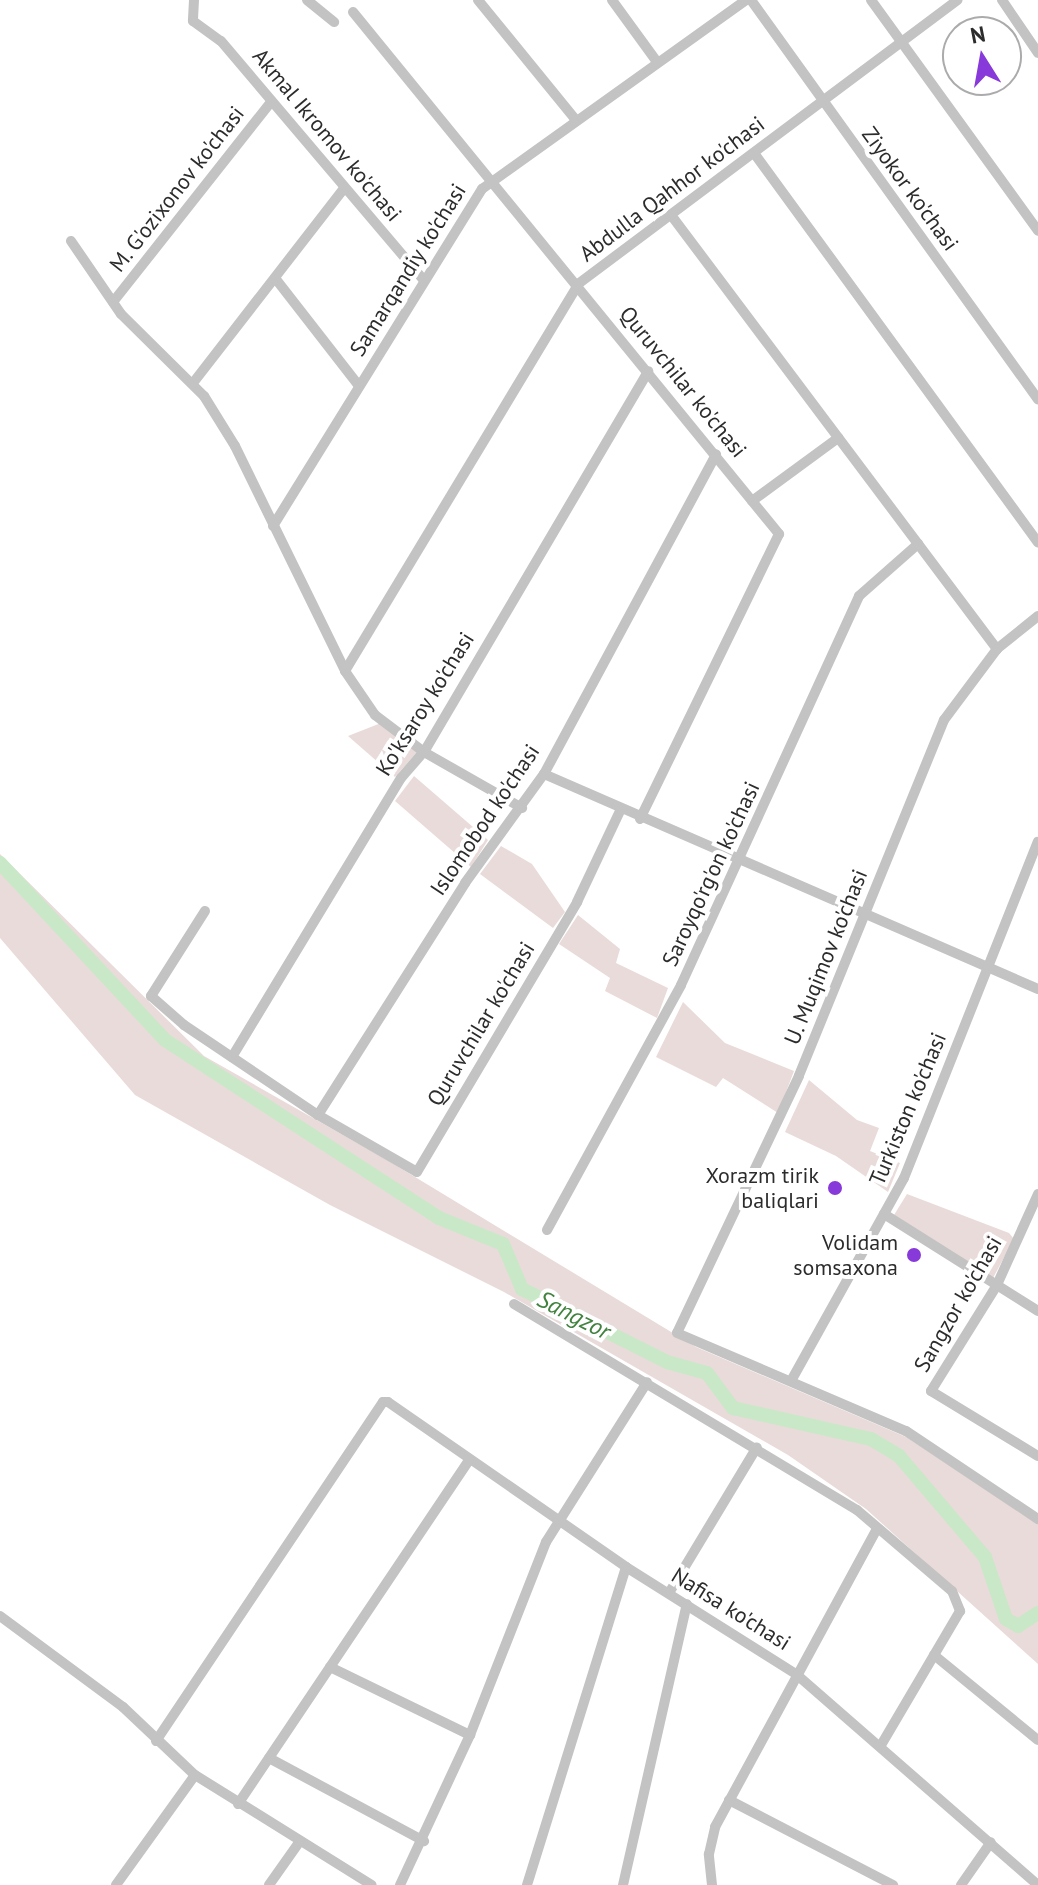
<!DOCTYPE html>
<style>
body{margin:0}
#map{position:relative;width:1038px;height:1885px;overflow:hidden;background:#fff;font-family:"PT Sans",sans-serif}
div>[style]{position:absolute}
.green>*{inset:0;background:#e9dbda}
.river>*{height:14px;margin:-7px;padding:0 7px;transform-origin:7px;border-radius:7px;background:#c9e8c7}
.minor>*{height:10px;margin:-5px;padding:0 5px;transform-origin:5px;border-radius:5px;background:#c3c3c3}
.dots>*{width:22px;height:22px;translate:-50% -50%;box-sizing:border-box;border:4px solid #fff;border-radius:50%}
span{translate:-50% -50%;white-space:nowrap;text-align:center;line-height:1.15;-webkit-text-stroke:8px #fff;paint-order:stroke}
.street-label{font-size:22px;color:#2c2c2c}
.poi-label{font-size:22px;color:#2c2c2c}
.right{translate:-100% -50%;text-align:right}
.water-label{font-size:24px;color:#41823e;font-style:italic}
.north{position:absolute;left:942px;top:16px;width:80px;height:80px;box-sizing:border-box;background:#fff;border:2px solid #ababab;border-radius:50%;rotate:349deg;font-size:22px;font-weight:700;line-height:32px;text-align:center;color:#2c2c2c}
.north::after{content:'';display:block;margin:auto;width:28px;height:36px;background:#8739d9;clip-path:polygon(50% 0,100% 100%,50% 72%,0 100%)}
</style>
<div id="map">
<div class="green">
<div style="clip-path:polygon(381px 723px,418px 751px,395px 777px,348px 736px)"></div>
<div style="clip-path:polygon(414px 776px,488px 840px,471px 867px,395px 801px)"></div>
<div style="clip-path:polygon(501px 846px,532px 864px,565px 912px,553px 928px,480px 874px)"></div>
<div style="clip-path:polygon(0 854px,204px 1056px,387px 1160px,696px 1347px,906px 1437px,1038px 1523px,1038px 1664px,866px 1509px,788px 1455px,504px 1292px,330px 1205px,135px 1095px,0 938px)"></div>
<div style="clip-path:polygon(578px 915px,620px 949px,616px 963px,668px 988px,657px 1018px,605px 991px,610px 978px,559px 944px)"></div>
<div style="clip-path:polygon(683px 1002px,725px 1043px,794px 1071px,778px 1113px,723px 1078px,716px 1087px,656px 1057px)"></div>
<div style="clip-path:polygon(809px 1080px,857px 1120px,879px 1128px,870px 1151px,900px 1163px,888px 1192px,836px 1156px,785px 1132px)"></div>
<div style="clip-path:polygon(907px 1194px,1009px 1233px,1014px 1239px,993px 1278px,894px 1215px)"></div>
</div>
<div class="river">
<div style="left:0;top:863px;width:242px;rotate:47deg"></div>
<div style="left:165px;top:1040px;width:327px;rotate:33deg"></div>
<div style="left:439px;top:1218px;width:69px;rotate:22.1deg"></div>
<div style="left:503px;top:1244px;width:49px;rotate:67.1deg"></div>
<div style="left:522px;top:1289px;width:162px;rotate:26.7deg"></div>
<div style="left:667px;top:1362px;width:41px;rotate:15.4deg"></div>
<div style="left:707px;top:1373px;width:44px;rotate:53.4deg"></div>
<div style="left:733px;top:1408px;width:141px;rotate:12.7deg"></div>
<div style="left:871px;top:1439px;width:33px;rotate:31deg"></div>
<div style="left:899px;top:1456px;width:133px;rotate:49.6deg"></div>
<div style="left:985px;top:1557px;width:65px;rotate:71.3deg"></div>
<div style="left:1006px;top:1619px;width:14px;rotate:30deg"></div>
<div style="left:1018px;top:1626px;width:24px;rotate:-33deg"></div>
</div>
<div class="minor">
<div style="left:194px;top:0;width:21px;rotate:93deg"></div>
<div style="left:193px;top:21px;width:34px;rotate:36deg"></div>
<div style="left:221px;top:41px;width:314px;rotate:49.7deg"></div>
<div style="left:307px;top:0;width:35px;rotate:39deg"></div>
<div style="left:478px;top:0;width:155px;rotate:50.8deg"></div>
<div style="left:612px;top:0;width:77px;rotate:54deg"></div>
<div style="left:751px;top:0;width:492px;rotate:54.3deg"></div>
<div style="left:871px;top:0;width:285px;rotate:54.1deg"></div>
<div style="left:1002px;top:0;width:64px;rotate:55.8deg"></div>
<div style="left:353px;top:12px;width:674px;rotate:50.78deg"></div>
<div style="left:779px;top:534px;width:317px;rotate:116deg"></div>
<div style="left:754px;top:153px;width:482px;rotate:53.9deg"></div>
<div style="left:671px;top:215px;width:543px;rotate:53.09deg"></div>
<div style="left:71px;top:241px;width:88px;rotate:55.6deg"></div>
<div style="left:121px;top:314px;width:117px;rotate:44.7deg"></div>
<div style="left:204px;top:396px;width:59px;rotate:58.2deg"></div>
<div style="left:235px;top:446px;width:250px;rotate:63.9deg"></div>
<div style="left:345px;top:671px;width:53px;rotate:55.7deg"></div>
<div style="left:375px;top:715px;width:61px;rotate:37.1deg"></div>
<div style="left:424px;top:752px;width:113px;rotate:29.7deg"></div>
<div style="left:275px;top:278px;width:137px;rotate:52.1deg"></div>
<div style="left:113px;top:302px;width:256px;rotate:-51.7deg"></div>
<div style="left:193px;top:383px;width:247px;rotate:-52.2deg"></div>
<div style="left:752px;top:501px;width:107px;rotate:-36.2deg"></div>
<div style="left:273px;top:526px;width:397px;rotate:-58.2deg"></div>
<div style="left:482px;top:189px;width:325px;rotate:-35.6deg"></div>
<div style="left:1038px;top:616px;width:53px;rotate:141.2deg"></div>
<div style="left:997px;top:649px;width:89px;rotate:126.7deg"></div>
<div style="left:944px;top:720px;width:384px;rotate:112.2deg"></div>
<div style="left:799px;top:1076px;width:284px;rotate:115.4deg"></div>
<div style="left:677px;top:1333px;width:249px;rotate:23.2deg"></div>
<div style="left:906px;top:1431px;width:159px;rotate:33.7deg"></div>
<div style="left:345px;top:671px;width:452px;rotate:-58.9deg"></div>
<div style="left:578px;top:284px;width:474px;rotate:-36.8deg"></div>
<div style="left:544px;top:774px;width:539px;rotate:23.52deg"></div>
<div style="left:205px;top:911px;width:101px;rotate:122.4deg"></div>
<div style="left:151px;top:996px;width:44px;rotate:41.3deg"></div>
<div style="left:184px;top:1025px;width:161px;rotate:33.9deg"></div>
<div style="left:318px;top:1115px;width:114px;rotate:29.9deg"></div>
<div style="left:417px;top:1172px;width:314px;rotate:-59.3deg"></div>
<div style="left:577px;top:902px;width:101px;rotate:-64.7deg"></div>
<div style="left:232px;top:1057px;width:326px;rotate:-58.8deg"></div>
<div style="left:401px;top:778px;width:35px;rotate:-49deg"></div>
<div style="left:424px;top:752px;width:442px;rotate:-59.5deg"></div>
<div style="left:318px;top:1115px;width:275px;rotate:-57.6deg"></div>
<div style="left:465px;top:883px;width:135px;rotate:-54.1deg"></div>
<div style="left:544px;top:774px;width:363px;rotate:-61.7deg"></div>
<div style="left:1038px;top:1194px;width:100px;rotate:114.3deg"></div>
<div style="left:997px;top:1285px;width:125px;rotate:121.9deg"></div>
<div style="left:931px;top:1391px;width:125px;rotate:31.3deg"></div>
<div style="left:884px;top:1214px;width:182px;rotate:32.2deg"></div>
<div style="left:547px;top:1230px;width:279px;rotate:-61.3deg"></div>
<div style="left:681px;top:985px;width:428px;rotate:-65.4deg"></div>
<div style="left:859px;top:596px;width:79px;rotate:-41.4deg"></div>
<div style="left:514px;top:1304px;width:400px;rotate:31deg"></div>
<div style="left:857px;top:1510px;width:125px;rotate:40.5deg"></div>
<div style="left:952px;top:1591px;width:22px;rotate:68deg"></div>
<div style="left:960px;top:1611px;width:156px;rotate:120.5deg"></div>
<div style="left:791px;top:1381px;width:232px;rotate:-60.9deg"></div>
<div style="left:904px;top:1178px;width:362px;rotate:-68.3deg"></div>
<div style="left:669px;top:1593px;width:170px;rotate:-58.9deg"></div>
<div style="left:0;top:1616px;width:153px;rotate:36.5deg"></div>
<div style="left:123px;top:1707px;width:99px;rotate:43.4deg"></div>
<div style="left:195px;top:1775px;width:208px;rotate:31.9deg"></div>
<div style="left:934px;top:1655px;width:134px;rotate:39.3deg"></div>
<div style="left:330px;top:1667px;width:156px;rotate:25.9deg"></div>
<div style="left:156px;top:1741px;width:408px;rotate:-56.2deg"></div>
<div style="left:383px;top:1402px;width:5px"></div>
<div style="left:388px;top:1402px;width:290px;rotate:34.7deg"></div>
<div style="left:626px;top:1567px;width:201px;rotate:32.2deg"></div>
<div style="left:796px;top:1674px;width:321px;rotate:41.1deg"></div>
<div style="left:269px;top:1758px;width:176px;rotate:28.2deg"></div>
<div style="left:729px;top:1800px;width:185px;rotate:27.4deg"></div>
<div style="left:238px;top:1804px;width:414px;rotate:-56.1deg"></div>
<div style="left:116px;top:1885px;width:135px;rotate:-54.3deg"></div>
<div style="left:269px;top:1885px;width:54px;rotate:-54.8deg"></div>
<div style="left:400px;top:1885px;width:166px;rotate:-65deg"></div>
<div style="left:470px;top:1735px;width:207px;rotate:-68.5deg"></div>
<div style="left:546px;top:1542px;width:189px;rotate:-57.7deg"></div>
<div style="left:527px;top:1885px;width:333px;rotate:-72.7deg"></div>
<div style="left:623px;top:1885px;width:288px;rotate:-77.2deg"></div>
<div style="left:712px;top:1885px;width:31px;rotate:-96deg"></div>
<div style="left:709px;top:1854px;width:28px;rotate:-77deg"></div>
<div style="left:715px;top:1827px;width:339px;rotate:-61.5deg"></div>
<div style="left:961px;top:1885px;width:52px;rotate:-55.1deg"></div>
</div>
<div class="dots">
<div style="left:835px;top:1188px;background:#8739d9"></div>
<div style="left:914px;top:1255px;background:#8739d9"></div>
</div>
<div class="street-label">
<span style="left:327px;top:135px;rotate:50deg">Akmal Ikromov ko'chasi</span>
<span style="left:177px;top:189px;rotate:-52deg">M. G'ozixonov ko'chasi</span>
<span style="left:672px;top:189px;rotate:-37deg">Abdulla Qahhor ko'chasi</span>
<span style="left:910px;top:189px;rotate:54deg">Ziyokor ko'chasi</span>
<span style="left:408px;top:270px;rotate:-58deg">Samarqandiy ko'chasi</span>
<span style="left:683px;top:382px;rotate:51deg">Quruvchilar ko'chasi</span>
<span style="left:425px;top:704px;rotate:-58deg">Ko'ksaroy ko'chasi</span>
<span style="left:485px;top:820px;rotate:-56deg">Islomobod ko'chasi</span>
<span style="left:711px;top:874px;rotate:-65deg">Saroyqo'rg'on ko'chasi</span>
<span style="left:826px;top:957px;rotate:-68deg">U. Muqimov ko'chasi</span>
<span style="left:481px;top:1024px;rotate:-59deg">Quruvchilar ko'chasi</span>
<span style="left:908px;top:1109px;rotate:-67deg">Turkiston ko'chasi</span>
<span style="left:958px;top:1304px;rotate:-60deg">Sangzor ko'chasi</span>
<span style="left:731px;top:1609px;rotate:32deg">Nafisa ko'chasi</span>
</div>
<div class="poi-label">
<span class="right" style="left:819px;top:1188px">Xorazm tirik<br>baliqlari</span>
<span class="right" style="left:898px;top:1255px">Volidam<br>somsaxona</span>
</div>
<div class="water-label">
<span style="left:574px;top:1315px;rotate:27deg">Sangzor</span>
</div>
<div class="north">N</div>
</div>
